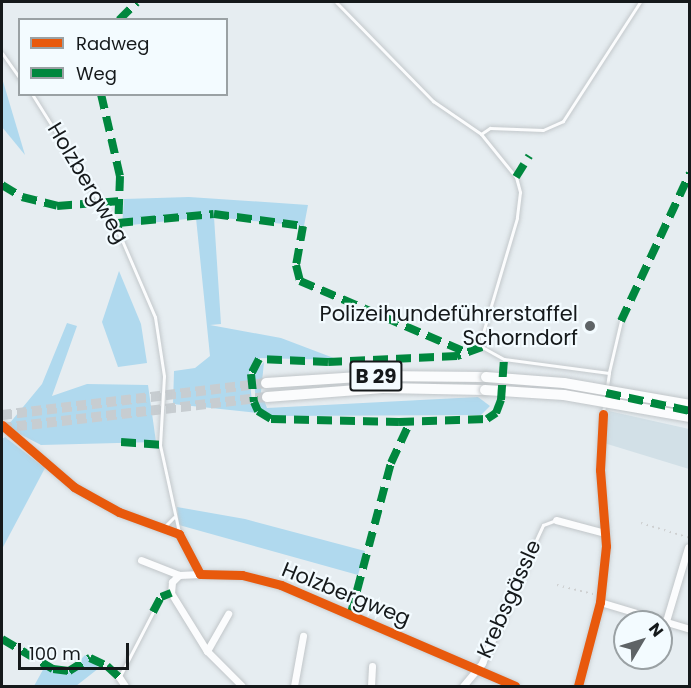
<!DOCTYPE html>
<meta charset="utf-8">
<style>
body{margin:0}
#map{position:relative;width:691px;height:688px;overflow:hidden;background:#e6edf1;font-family:Poppins,sans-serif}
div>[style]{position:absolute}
.built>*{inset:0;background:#d2e0e7}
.green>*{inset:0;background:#b0d9ee}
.trunk-tunnel>*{height:10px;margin-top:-5px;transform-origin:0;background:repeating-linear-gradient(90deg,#c7cdd1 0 10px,transparent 0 15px)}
.path>*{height:1.5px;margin-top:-0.75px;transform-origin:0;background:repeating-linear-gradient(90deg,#ced0d1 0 1.5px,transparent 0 6px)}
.roads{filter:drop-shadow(0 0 2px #c1c6c9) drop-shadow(0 0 2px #c1c6c9)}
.service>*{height:3px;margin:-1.5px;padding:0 1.5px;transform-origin:1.5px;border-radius:1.5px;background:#fbfcfd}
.minor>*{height:7px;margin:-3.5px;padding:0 3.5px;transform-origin:3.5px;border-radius:3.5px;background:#fbfcfd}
.trunk>*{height:10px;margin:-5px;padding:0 5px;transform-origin:5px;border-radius:5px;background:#fbfcfd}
.bridges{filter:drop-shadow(0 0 2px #c1c6c9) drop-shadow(0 0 2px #c1c6c9)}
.trunk-bridge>*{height:10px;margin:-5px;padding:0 5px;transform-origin:5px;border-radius:5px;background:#fbfcfd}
.quiet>*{height:8px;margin-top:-4px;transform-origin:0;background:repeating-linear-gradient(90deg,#00873e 0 15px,transparent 0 23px)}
.cycleway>*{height:9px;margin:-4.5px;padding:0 4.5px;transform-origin:4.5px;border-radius:4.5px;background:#e8590c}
.dots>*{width:16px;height:16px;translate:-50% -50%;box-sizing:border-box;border:3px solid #f3fbff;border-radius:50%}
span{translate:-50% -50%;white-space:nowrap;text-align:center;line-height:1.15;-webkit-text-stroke:4.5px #f3fbff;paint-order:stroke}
.shield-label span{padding:2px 4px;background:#f3fbff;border:2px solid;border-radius:4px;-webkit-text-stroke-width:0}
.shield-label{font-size:20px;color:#15191b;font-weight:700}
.street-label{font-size:21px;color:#15191b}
.poi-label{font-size:21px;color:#15191b}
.right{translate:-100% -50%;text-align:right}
.frame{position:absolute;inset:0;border:3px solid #15191b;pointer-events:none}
.legend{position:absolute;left:18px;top:18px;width:210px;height:78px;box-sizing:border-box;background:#f3fbff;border:2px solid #9aa1a4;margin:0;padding:8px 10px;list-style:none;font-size:18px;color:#15191b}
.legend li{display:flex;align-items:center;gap:12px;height:30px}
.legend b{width:30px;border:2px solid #9aa1a4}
.north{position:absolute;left:613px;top:610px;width:60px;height:60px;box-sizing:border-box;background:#f3fbff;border:2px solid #9aa1a4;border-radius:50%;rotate:52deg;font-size:16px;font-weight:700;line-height:24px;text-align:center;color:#15191b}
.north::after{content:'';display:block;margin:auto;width:21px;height:27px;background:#5e6366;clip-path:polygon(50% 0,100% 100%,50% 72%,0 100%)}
.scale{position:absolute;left:18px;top:643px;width:111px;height:27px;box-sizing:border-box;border:3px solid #15191b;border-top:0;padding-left:8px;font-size:18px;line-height:21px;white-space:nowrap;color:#15191b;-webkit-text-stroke:4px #f3fbff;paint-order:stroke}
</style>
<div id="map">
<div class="built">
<div style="clip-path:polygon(609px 411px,689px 429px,689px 469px,604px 443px)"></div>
</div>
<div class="green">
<div style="clip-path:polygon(2px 78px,25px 155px,2px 127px)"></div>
<div style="clip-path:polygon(189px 197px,308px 205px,304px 226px,214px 217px,221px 324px,210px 325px,281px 338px,339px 360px,260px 358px,249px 373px,252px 402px,258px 413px,173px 404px,174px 371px,195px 368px,210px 356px,196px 218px,122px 226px,124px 199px)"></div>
<div style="clip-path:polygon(119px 271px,141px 324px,147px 363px,118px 367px,102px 322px)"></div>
<div style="clip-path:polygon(67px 323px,77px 326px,52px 396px,87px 384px,148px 385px,156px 442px,41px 445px,14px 431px,9px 424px,42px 384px)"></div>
<div style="clip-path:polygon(264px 362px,261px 392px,267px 408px,478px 397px,490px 406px,481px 415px,270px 416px,260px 410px,255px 392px,254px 373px)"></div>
<div style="clip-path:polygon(5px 437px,45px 468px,2px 549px,2px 439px)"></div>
<div style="clip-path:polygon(177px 507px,245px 519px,365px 551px,358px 575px,179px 525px)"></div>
<div style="clip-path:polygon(85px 655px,99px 668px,76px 686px,34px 686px,45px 666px,69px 672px)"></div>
</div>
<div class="trunk-tunnel">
<div style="left:2px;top:415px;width:266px;rotate:-6.9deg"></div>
<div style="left:2px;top:428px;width:267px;rotate:-6.7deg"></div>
</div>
<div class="path">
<div style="left:641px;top:523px;width:51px;rotate:17deg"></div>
<div style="left:557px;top:585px;width:38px;rotate:14deg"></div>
</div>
<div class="roads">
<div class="service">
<div style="left:336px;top:2px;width:139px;rotate:45.6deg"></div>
<div style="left:433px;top:101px;width:58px;rotate:34.5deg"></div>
<div style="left:481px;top:134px;width:55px;rotate:50.9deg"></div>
<div style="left:516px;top:177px;width:16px;rotate:75deg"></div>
<div style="left:520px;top:192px;width:26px;rotate:97deg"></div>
<div style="left:517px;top:218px;width:123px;rotate:106.5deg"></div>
<div style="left:482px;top:336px;width:11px;rotate:90deg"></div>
<div style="left:482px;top:347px;width:25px;rotate:29deg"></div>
<div style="left:504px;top:359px;width:106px;rotate:7.6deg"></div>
<div style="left:609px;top:373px;width:40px;rotate:98.5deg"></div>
<div style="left:2px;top:53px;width:32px;rotate:55deg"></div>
<div style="left:32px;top:94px;width:162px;rotate:57.9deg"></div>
<div style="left:118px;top:231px;width:94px;rotate:66.7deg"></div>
<div style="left:155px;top:317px;width:60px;rotate:81.3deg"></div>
<div style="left:164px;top:376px;width:69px;rotate:93.3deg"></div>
<div style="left:160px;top:445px;width:89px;rotate:77.7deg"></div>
<div style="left:481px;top:134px;width:11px;rotate:-34deg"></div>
<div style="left:490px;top:128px;width:53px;rotate:2.2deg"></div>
<div style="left:543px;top:130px;width:22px;rotate:-24deg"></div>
<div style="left:563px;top:121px;width:142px;rotate:-57.1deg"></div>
<div style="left:609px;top:372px;width:52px;rotate:-76.8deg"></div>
<div style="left:164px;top:527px;width:14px;rotate:-45deg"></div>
<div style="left:526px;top:562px;width:41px;rotate:-65.3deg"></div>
<div style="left:543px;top:525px;width:14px;rotate:-21deg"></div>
<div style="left:120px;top:676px;width:72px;rotate:-62.7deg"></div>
</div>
<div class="minor">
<div style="left:2px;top:425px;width:95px;rotate:40.7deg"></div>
<div style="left:74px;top:487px;width:51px;rotate:29.1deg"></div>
<div style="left:119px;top:512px;width:64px;rotate:20.1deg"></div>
<div style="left:179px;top:534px;width:45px;rotate:62.3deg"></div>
<div style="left:200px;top:574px;width:42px;rotate:1.4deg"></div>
<div style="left:242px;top:575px;width:40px;rotate:14.4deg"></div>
<div style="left:281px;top:585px;width:255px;rotate:23.3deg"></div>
<div style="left:556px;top:520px;width:51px;rotate:14.9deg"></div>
<div style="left:141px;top:560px;width:41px;rotate:21.5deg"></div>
<div style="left:200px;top:574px;width:21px;rotate:177deg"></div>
<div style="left:179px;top:575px;width:10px;rotate:135deg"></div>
<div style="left:172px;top:582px;width:11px;rotate:95deg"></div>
<div style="left:171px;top:593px;width:68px;rotate:58.2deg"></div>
<div style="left:207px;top:651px;width:49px;rotate:45deg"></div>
<div style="left:600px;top:602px;width:94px;rotate:16.7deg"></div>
<div style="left:666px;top:621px;width:77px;rotate:-73.4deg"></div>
<div style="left:207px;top:651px;width:43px;rotate:-60.4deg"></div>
<div style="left:119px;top:677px;width:11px;rotate:56deg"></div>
<div style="left:294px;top:686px;width:51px;rotate:-79.8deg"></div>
<div style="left:371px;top:686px;width:20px;rotate:-87deg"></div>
<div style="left:463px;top:686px;width:30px;rotate:-50deg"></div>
<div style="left:482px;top:663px;width:110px;rotate:-66.5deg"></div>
<div style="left:578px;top:686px;width:87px;rotate:-75.3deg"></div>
<div style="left:600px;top:602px;width:56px;rotate:-83.9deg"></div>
<div style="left:606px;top:546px;width:76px;rotate:-94.5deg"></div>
<div style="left:600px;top:470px;width:56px;rotate:-86.9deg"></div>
</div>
<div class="trunk">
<div style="left:266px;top:383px;width:109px;rotate:-3.7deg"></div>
<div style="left:375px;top:376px;width:111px;rotate:0.5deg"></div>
<div style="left:267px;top:397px;width:116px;rotate:-4.4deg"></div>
<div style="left:383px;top:388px;width:102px;rotate:1.1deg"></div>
</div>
</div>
<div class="bridges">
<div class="trunk-bridge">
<div style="left:486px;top:377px;width:78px;rotate:4.4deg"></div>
<div style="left:564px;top:383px;width:128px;rotate:9.9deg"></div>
<div style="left:485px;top:390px;width:79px;rotate:3.6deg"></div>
<div style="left:564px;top:395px;width:128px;rotate:9.9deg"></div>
</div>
</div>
<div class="quiet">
<div style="left:119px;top:20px;width:25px;rotate:-45deg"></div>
<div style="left:101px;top:94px;width:84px;rotate:77deg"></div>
<div style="left:120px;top:176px;width:54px;rotate:92.1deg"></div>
<div style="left:516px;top:177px;width:25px;rotate:-58deg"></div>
<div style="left:2px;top:185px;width:23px;rotate:31deg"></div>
<div style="left:22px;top:197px;width:36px;rotate:14deg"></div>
<div style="left:57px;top:206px;width:64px;rotate:-4.5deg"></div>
<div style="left:118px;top:223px;width:96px;rotate:-5.4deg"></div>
<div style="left:214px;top:214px;width:90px;rotate:7.7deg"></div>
<div style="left:303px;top:226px;width:40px;rotate:100deg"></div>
<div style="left:296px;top:265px;width:16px;rotate:76deg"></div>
<div style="left:300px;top:281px;width:183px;rotate:23.2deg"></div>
<div style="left:621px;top:321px;width:163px;rotate:-65deg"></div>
<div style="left:482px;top:347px;width:27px;rotate:160deg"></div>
<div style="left:457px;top:356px;width:129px;rotate:177.3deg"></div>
<div style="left:328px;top:362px;width:69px;rotate:-177.5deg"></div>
<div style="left:259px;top:359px;width:17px;rotate:118deg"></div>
<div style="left:251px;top:374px;width:28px;rotate:84deg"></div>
<div style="left:254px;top:402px;width:10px;rotate:66deg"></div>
<div style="left:258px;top:411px;width:15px;rotate:32deg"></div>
<div style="left:271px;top:419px;width:128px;rotate:1.3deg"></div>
<div style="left:399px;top:422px;width:88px;rotate:-2deg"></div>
<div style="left:487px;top:419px;width:11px;rotate:-34deg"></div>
<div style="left:496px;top:413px;width:14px;rotate:-69deg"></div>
<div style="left:501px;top:400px;width:41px;rotate:-85.8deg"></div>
<div style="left:606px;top:393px;width:86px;rotate:12.1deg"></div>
<div style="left:121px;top:442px;width:39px;rotate:4deg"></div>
<div style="left:153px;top:612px;width:17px;rotate:-62deg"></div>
<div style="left:161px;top:597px;width:11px;rotate:-22deg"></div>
<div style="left:351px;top:613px;width:155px;rotate:-75.1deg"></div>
<div style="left:391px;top:463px;width:45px;rotate:-65.1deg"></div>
<div style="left:2px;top:639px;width:59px;rotate:30.5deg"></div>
<div style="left:53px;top:669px;width:16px;rotate:7deg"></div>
<div style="left:69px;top:671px;width:25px;rotate:-32deg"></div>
<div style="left:90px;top:658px;width:19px;rotate:25deg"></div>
<div style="left:107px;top:666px;width:16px;rotate:43deg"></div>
</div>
<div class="cycleway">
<div style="left:2px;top:425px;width:95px;rotate:40.7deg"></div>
<div style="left:74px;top:487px;width:51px;rotate:29.1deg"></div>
<div style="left:119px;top:512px;width:64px;rotate:20.1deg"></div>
<div style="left:179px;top:534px;width:45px;rotate:62.3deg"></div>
<div style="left:200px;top:574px;width:42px;rotate:1.4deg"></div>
<div style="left:242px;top:575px;width:40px;rotate:14.4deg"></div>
<div style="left:281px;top:585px;width:255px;rotate:23.3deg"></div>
<div style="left:578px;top:686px;width:87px;rotate:-75.3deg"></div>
<div style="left:600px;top:602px;width:56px;rotate:-83.9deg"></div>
<div style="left:606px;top:546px;width:76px;rotate:-94.5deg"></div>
<div style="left:600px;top:470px;width:56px;rotate:-86.9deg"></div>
</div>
<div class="dots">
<div style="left:590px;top:326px;background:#5e6366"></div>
</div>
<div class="shield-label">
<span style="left:376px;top:376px">B 29</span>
</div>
<div class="street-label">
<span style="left:88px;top:183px;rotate:59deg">Holzbergweg</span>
<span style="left:346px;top:594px;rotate:22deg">Holzbergweg</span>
<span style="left:509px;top:599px;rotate:-66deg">Krebsgässle</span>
</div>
<div class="poi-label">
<span class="right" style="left:578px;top:326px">Polizeihundeführerstaffel<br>Schorndorf</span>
</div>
<div class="frame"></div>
<ul class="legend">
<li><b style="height:8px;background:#e8590c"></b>Radweg</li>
<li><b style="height:8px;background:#00873e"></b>Weg</li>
</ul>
<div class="north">N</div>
<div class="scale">100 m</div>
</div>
